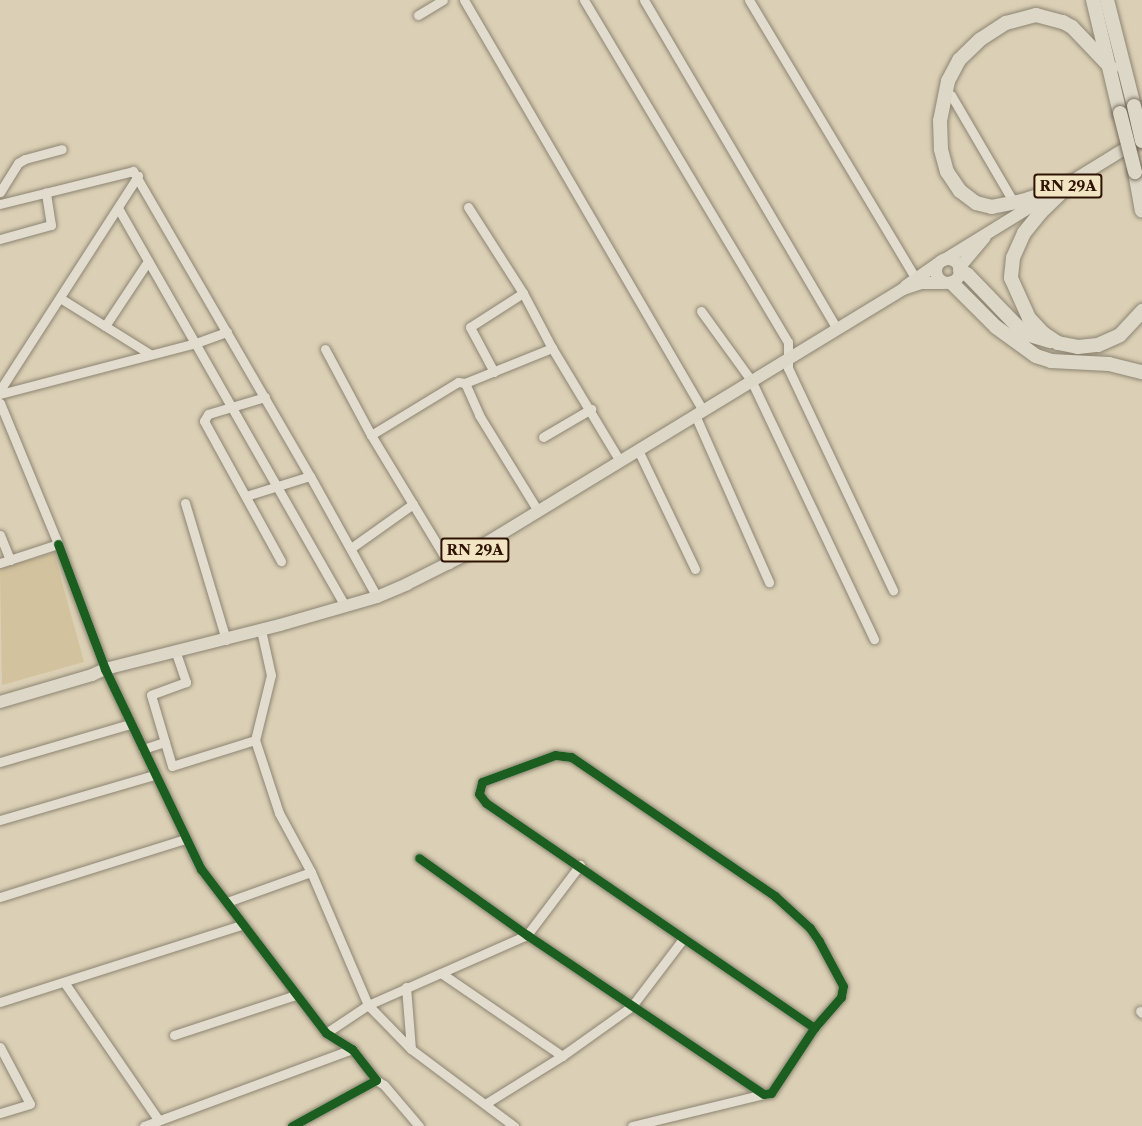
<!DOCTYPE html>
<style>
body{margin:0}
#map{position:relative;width:1142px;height:1126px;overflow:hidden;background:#dbd0b5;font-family:"Libre Caslon Text",serif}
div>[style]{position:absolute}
.green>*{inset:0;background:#d2c29d}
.roads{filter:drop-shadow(0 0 2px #8d8472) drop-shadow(0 0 2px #8d8472)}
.minor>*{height:9px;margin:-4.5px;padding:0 4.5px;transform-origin:4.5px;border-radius:4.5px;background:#e2dcce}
.major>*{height:12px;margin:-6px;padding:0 6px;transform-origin:6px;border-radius:6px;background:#ddd7c7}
.major>.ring{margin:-6px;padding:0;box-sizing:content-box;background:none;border:12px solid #ddd7c7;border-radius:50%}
.highway>*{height:14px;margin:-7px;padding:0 7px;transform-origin:7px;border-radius:7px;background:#ddd7c7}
.bridges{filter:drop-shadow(0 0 2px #756a5b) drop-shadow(0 0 2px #756a5b)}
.highway-bridge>*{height:14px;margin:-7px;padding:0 7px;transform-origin:7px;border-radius:7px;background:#ddd7c7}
.cycleway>*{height:9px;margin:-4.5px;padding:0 4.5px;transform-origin:4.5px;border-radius:4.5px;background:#1b5e20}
span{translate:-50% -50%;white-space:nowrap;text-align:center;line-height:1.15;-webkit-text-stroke:4.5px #f2e5c4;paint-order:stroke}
.shield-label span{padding:2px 4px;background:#f2e5c4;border:2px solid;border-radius:4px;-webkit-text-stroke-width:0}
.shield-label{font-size:15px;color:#2f1303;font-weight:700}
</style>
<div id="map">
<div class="green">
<div style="clip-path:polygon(54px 553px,84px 662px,2px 685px,0 568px)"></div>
</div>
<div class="roads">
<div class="minor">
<div style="left:464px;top:0;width:475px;rotate:59.8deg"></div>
<div style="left:584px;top:0;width:398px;rotate:59.2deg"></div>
<div style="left:788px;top:342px;width:26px;rotate:90deg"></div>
<div style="left:788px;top:368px;width:246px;rotate:64.7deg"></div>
<div style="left:644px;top:0;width:379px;rotate:59.6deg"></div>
<div style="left:749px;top:0;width:323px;rotate:59.1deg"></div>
<div style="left:418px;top:15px;width:29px;rotate:-31deg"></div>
<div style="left:951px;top:95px;width:125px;rotate:59.7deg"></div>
<div style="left:0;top:192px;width:34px;rotate:-58deg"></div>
<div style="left:18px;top:163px;width:8px;rotate:-30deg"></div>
<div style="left:25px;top:159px;width:38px;rotate:-15deg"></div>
<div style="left:0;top:204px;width:137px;rotate:-13.9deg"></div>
<div style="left:133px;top:171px;width:353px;rotate:59.9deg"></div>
<div style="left:310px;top:476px;width:138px;rotate:61deg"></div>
<div style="left:468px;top:207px;width:102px;rotate:57.4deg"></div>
<div style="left:523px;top:293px;width:62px;rotate:62.2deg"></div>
<div style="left:552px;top:348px;width:132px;rotate:59deg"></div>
<div style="left:118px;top:208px;width:458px;rotate:60.3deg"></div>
<div style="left:0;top:239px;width:53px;rotate:-15.4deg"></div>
<div style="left:51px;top:225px;width:33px;rotate:-99deg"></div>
<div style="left:60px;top:298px;width:106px;rotate:31.9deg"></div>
<div style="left:701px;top:311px;width:85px;rotate:54.1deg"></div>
<div style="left:751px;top:380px;width:287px;rotate:64.6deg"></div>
<div style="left:105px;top:326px;width:78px;rotate:-56.5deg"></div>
<div style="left:325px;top:349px;width:98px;rotate:61.9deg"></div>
<div style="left:371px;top:435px;width:102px;rotate:-31.3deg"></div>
<div style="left:458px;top:382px;width:7px;rotate:8deg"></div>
<div style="left:465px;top:383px;width:94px;rotate:-21.9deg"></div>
<div style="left:494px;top:372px;width:51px;rotate:-118.1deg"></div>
<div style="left:470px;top:327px;width:63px;rotate:-32.7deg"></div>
<div style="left:465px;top:383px;width:35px;rotate:66deg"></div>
<div style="left:479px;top:415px;width:113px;rotate:58.4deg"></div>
<div style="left:0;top:390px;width:255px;rotate:-57.2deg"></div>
<div style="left:0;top:394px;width:203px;rotate:-14.6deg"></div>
<div style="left:196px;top:343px;width:33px;rotate:-20deg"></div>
<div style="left:265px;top:397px;width:59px;rotate:163.4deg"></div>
<div style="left:208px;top:414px;width:8px;rotate:120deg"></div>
<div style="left:204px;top:421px;width:160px;rotate:61.2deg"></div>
<div style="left:0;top:403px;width:152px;rotate:67.6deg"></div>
<div style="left:58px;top:544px;width:61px;rotate:161.9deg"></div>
<div style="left:695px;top:415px;width:183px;rotate:66.1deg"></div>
<div style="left:371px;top:435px;width:151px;rotate:58.8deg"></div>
<div style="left:543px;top:437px;width:56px;rotate:-30.3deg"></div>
<div style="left:638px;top:450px;width:132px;rotate:64.4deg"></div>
<div style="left:246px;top:496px;width:67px;rotate:-17.4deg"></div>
<div style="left:185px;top:503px;width:143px;rotate:73.3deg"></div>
<div style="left:0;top:535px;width:27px;rotate:68deg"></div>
<div style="left:58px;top:544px;width:134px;rotate:69.4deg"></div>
<div style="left:105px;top:669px;width:222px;rotate:64.4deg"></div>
<div style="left:201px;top:869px;width:206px;rotate:52.7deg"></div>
<div style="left:326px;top:1033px;width:31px;rotate:32deg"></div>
<div style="left:352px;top:1049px;width:39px;rotate:52deg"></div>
<div style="left:376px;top:1080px;width:96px;rotate:151.3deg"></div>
<div style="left:351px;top:548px;width:76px;rotate:-35.4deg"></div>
<div style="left:261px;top:630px;width:46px;rotate:77.5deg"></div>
<div style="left:271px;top:675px;width:67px;rotate:103.8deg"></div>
<div style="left:255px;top:740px;width:77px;rotate:71.8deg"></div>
<div style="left:279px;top:813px;width:67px;rotate:61.5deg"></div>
<div style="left:311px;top:872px;width:145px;rotate:66.8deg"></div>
<div style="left:368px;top:1005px;width:62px;rotate:45.7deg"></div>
<div style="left:411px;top:1049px;width:129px;rotate:36.8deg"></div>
<div style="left:176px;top:653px;width:31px;rotate:71deg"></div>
<div style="left:186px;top:682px;width:37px;rotate:160deg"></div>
<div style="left:151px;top:695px;width:74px;rotate:73.5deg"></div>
<div style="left:172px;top:766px;width:87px;rotate:-17.4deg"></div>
<div style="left:143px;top:749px;width:23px;rotate:-18deg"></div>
<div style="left:0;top:762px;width:135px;rotate:-16.3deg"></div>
<div style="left:0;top:820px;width:160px;rotate:-16.3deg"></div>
<div style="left:419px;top:858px;width:133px;rotate:35.5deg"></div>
<div style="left:527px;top:935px;width:285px;rotate:33.9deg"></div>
<div style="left:764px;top:1094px;width:7px;rotate:-8deg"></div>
<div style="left:771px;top:1093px;width:78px;rotate:-56.5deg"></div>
<div style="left:814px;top:1028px;width:41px;rotate:-48.9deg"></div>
<div style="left:841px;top:997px;width:11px;rotate:-80deg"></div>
<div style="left:843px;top:986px;width:51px;rotate:-118.1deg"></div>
<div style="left:819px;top:941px;width:16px;rotate:-125deg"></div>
<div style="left:810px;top:928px;width:47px;rotate:-137.6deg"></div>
<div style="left:775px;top:896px;width:247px;rotate:-145.7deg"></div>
<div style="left:571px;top:757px;width:16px;rotate:-173deg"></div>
<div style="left:555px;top:755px;width:78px;rotate:159.7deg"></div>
<div style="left:482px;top:782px;width:12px;rotate:104deg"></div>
<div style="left:479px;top:794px;width:11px;rotate:52deg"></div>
<div style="left:486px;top:803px;width:398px;rotate:34.4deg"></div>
<div style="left:0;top:897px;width:194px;rotate:-17.4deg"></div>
<div style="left:227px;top:902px;width:89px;rotate:-19.7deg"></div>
<div style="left:441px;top:973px;width:147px;rotate:34.4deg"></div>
<div style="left:64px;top:982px;width:168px;rotate:55.6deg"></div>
<div style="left:406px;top:987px;width:62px;rotate:85.4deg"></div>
<div style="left:0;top:1002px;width:254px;rotate:-17.7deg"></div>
<div style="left:1140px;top:1011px;width:3px;rotate:45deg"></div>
<div style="left:326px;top:1033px;width:50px;rotate:-33.7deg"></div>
<div style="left:368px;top:1005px;width:174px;rotate:-23.8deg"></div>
<div style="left:527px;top:935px;width:88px;rotate:-52.9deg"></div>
<div style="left:174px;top:1035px;width:128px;rotate:-18.2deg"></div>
<div style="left:0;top:1047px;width:64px;rotate:62.2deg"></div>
<div style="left:30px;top:1104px;width:31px;rotate:163deg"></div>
<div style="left:376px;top:1080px;width:9px;rotate:32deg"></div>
<div style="left:384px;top:1085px;width:54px;rotate:49.5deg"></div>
<div style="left:485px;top:1104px;width:91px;rotate:-31.9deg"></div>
<div style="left:562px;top:1056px;width:86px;rotate:-35.5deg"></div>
<div style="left:632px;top:1006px;width:84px;rotate:-52.7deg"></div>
<div style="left:144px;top:1126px;width:222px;rotate:-20.3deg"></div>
<div style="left:632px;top:1126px;width:136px;rotate:-13.6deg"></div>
</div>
<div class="major">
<div class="ring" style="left:936px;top:259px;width:12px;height:12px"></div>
<div style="left:944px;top:260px;width:223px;rotate:-31.6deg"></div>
<div style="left:959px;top:268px;width:40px;rotate:-50deg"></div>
<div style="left:906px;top:286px;width:42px;rotate:-35.2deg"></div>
<div style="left:0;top:702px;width:96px;rotate:-16.4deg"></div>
<div style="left:92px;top:675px;width:14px;rotate:-25deg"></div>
<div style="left:105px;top:669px;width:180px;rotate:-14.1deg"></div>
<div style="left:280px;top:625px;width:101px;rotate:-16.1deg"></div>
<div style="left:377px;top:597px;width:33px;rotate:-23deg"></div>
<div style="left:407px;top:584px;width:74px;rotate:-26.6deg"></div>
<div style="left:473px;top:551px;width:504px;rotate:-31.35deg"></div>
<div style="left:903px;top:289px;width:20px;rotate:-18deg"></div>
<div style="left:922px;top:283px;width:21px"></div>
</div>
<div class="highway">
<div style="left:1093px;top:0;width:116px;rotate:76.6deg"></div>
<div style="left:1107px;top:0;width:109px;rotate:75.7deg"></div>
<div style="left:1135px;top:172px;width:39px;rotate:80deg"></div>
<div style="left:1069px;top:186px;width:49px;rotate:162.3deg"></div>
<div style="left:1022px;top:201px;width:31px;rotate:169deg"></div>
<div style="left:992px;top:207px;width:16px;rotate:-166deg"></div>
<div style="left:976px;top:203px;width:20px;rotate:-143deg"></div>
<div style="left:960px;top:191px;width:23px;rotate:-124deg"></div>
<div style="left:947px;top:172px;width:24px;rotate:-105deg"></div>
<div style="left:941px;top:149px;width:28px;rotate:-92deg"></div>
<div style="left:940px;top:121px;width:41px;rotate:-78.7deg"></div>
<div style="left:948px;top:81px;width:24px;rotate:-62deg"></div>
<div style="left:959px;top:60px;width:30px;rotate:-44deg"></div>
<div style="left:981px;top:39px;width:30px;rotate:-33deg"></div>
<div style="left:1006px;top:23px;width:31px;rotate:-15deg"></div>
<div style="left:1036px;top:15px;width:28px;rotate:15deg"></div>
<div style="left:1063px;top:22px;width:10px;rotate:29deg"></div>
<div style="left:1072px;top:27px;width:57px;rotate:46.4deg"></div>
<div style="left:1066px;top:188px;width:35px;rotate:136deg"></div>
<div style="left:1041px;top:212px;width:27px;rotate:129deg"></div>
<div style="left:1024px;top:233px;width:27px;rotate:114deg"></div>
<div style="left:1013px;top:258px;width:20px;rotate:96deg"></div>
<div style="left:1011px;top:278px;width:44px;rotate:65.8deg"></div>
<div style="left:1029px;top:318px;width:21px;rotate:47deg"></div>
<div style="left:1043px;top:333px;width:18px;rotate:34deg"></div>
<div style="left:1058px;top:343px;width:20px;rotate:11deg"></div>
<div style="left:1078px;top:347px;width:20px;rotate:-6deg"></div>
<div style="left:1098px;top:345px;width:24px;rotate:-24deg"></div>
<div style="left:1120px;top:335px;width:33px;rotate:-47deg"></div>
<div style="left:960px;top:270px;width:9px;rotate:32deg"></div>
<div style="left:968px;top:275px;width:71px;rotate:46.1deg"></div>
<div style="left:1017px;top:326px;width:16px;rotate:35deg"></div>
<div style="left:1030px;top:335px;width:21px;rotate:17deg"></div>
<div style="left:952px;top:283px;width:62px;rotate:45deg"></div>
<div style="left:996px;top:327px;width:49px;rotate:35.9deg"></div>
<div style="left:1036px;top:356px;width:16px;rotate:18deg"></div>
<div style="left:1051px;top:361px;width:58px;rotate:3deg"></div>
<div style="left:1109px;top:364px;width:34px;rotate:14deg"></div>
</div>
</div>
<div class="bridges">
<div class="highway-bridge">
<div style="left:1134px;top:106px;width:36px;rotate:77deg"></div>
<div style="left:1120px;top:113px;width:61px;rotate:75.7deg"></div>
</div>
</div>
<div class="cycleway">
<div style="left:58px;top:544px;width:134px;rotate:69.4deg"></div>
<div style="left:105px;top:669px;width:222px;rotate:64.4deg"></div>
<div style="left:201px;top:869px;width:206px;rotate:52.7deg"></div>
<div style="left:326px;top:1033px;width:31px;rotate:32deg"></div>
<div style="left:352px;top:1049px;width:39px;rotate:52deg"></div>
<div style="left:376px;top:1080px;width:96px;rotate:151.3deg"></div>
<div style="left:419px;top:858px;width:133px;rotate:35.5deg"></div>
<div style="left:527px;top:935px;width:285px;rotate:33.9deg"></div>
<div style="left:764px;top:1094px;width:7px;rotate:-8deg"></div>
<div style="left:771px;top:1093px;width:78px;rotate:-56.5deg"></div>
<div style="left:814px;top:1028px;width:41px;rotate:-48.9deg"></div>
<div style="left:841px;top:997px;width:11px;rotate:-80deg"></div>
<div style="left:843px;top:986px;width:51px;rotate:-118.1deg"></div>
<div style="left:819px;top:941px;width:16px;rotate:-125deg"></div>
<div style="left:810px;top:928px;width:47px;rotate:-137.6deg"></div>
<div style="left:775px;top:896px;width:247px;rotate:-145.7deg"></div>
<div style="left:571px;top:757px;width:16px;rotate:-173deg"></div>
<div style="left:555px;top:755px;width:78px;rotate:159.7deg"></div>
<div style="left:482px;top:782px;width:12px;rotate:104deg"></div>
<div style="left:479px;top:794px;width:11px;rotate:52deg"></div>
<div style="left:486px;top:803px;width:398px;rotate:34.4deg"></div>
</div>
<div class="shield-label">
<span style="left:1068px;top:186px">RN 29A</span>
<span style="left:475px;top:550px">RN 29A</span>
</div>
</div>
